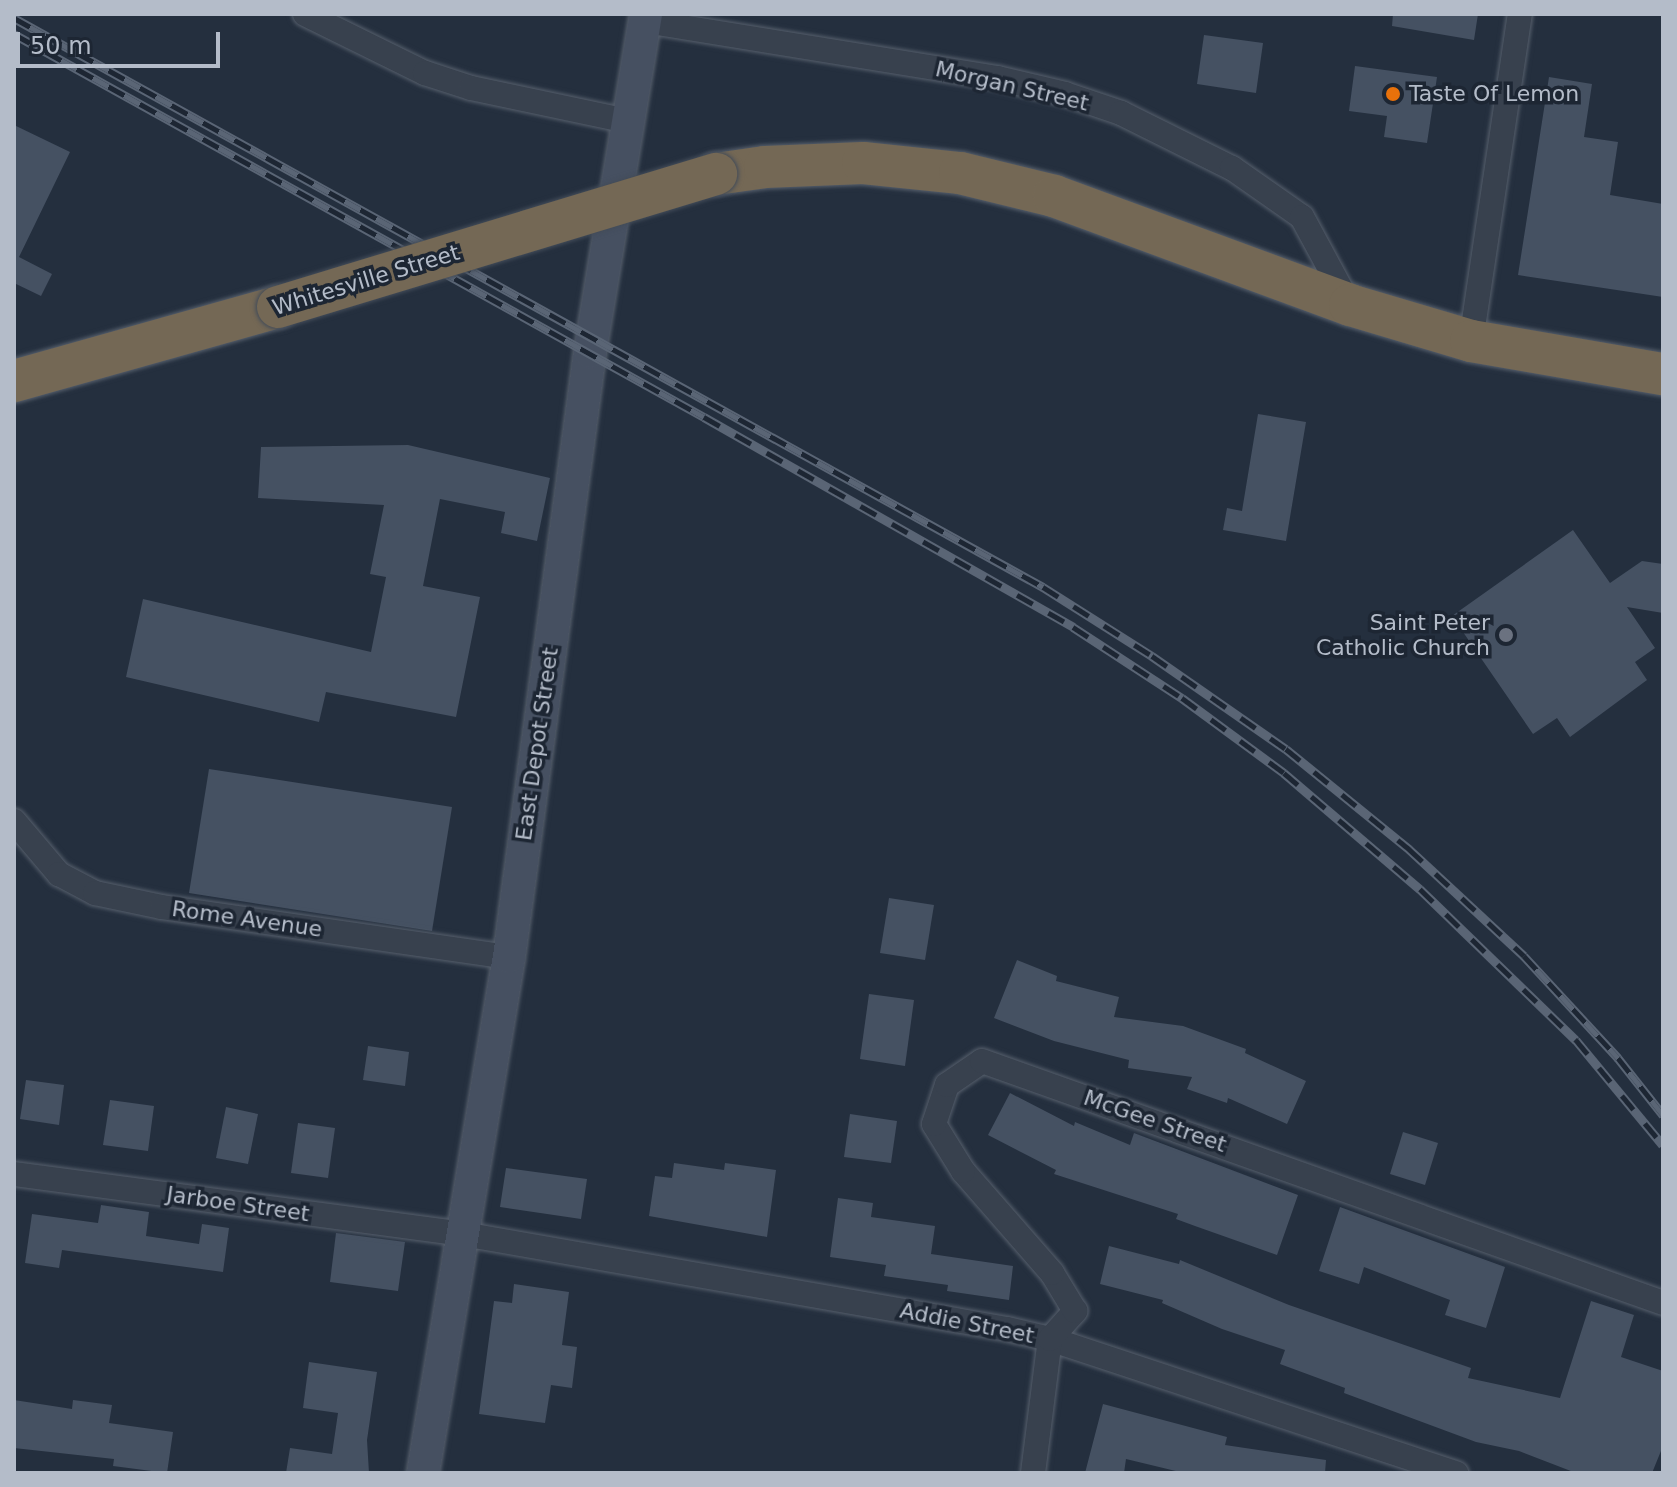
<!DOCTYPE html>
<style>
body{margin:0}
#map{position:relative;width:1677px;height:1487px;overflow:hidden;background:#242f3e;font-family:"DejaVu Sans",sans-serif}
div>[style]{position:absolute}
.building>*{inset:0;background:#455162}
.roads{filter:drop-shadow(0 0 2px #565f6c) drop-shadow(0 0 2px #565f6c)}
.street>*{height:24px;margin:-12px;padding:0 12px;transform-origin:12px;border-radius:12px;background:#38414e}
.secondary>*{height:32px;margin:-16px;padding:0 16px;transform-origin:16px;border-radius:16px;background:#465061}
.highway>*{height:42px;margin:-21px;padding:0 21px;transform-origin:21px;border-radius:21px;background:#746855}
.rail>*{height:9px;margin-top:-4.5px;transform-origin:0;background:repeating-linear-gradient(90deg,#1d2633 0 18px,#5a6575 0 36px);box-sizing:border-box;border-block:2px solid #5a6575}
.bridges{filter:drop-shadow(0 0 2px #434c59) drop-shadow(0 0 2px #434c59)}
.highway-bridge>*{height:42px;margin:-21px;padding:0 21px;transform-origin:21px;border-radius:21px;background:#746855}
.dots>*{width:22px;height:22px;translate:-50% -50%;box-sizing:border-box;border:4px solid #1d2633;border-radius:50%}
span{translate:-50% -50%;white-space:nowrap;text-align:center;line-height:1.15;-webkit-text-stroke:7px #1d2633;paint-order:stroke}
.street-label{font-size:22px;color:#b4bcc9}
.poi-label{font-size:22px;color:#b4bcc9}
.left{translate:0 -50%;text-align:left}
.right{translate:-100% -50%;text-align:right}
.frame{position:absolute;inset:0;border:16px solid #b4bcc9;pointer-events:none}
.scale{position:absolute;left:16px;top:32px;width:204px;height:36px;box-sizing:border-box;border:4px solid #b4bcc9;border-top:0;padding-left:10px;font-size:24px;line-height:28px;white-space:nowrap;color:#b4bcc9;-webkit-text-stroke:6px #1d2633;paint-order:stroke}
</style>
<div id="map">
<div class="building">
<div style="clip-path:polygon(1393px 14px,1478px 14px,1474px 40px,1392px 26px)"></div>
<div style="clip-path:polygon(1204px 35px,1263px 43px,1256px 93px,1197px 84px)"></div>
<div style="clip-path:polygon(1355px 66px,1437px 77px,1427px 143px,1384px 137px,1387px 116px,1349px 111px)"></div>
<div style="clip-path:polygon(1549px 77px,1592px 84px,1584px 137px,1618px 142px,1610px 195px,1663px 204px,1663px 297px,1518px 275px)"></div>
<div style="clip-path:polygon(14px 125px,70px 152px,19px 257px,52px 274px,41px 296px,14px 283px)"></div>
<div style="clip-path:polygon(1258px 414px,1306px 422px,1286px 541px,1223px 530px,1227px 508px,1242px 511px)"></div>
<div style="clip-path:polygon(408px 445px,550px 478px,537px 541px,501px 533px,505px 512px,440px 499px,423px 586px,480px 597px,456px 717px,326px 692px,319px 722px,126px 677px,143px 599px,371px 652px,386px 577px,370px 574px,384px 505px,258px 498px,261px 447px)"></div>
<div style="clip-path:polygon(1573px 530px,1610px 583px,1642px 561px,1663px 564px,1663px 613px,1627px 607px,1655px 648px,1635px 662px,1647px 680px,1570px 737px,1557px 718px,1533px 734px,1452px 616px)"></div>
<div style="clip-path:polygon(209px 769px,452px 807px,432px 931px,189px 893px)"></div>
<div style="clip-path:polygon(889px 898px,934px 905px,925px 960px,880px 953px)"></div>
<div style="clip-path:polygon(1017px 960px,1057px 976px,1056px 981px,1119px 997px,1114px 1017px,1183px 1026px,1246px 1049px,1245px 1053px,1306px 1081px,1287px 1124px,1228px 1098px,1227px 1103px,1187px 1089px,1192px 1077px,1128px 1068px,1129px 1060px,1054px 1041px,994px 1018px)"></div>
<div style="clip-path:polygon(869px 994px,914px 1000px,905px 1066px,860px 1059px)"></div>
<div style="clip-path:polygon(368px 1046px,409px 1052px,405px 1086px,363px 1080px)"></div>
<div style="clip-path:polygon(26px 1080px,64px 1085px,59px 1125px,20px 1119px)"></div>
<div style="clip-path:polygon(1010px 1093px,1074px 1126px,1075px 1122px,1130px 1145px,1134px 1133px,1298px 1195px,1277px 1255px,1195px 1226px,1176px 1219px,1178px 1214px,1054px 1174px,1056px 1170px,988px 1135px)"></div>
<div style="clip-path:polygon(110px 1100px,154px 1106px,148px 1151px,103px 1145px)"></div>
<div style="clip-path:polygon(226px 1107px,258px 1114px,248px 1164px,216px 1158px)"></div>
<div style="clip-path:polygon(850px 1114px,897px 1121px,891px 1163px,844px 1157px)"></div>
<div style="clip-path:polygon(298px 1123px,335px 1128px,328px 1178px,291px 1173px)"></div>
<div style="clip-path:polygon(1403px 1132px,1438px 1143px,1425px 1185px,1390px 1174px)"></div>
<div style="clip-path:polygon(674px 1163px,724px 1170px,725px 1163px,776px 1170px,767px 1237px,649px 1216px,655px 1176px,672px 1178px)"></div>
<div style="clip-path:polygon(506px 1168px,587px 1179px,581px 1219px,500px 1207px)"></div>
<div style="clip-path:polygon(838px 1198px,873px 1203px,871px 1217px,935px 1226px,931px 1254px,1013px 1266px,1009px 1300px,947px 1291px,948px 1285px,884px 1276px,886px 1265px,830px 1257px)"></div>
<div style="clip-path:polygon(101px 1205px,149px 1212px,146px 1236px,199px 1244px,202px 1224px,229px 1228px,223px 1272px,62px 1250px,59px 1268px,25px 1263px,32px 1214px,98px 1223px)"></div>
<div style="clip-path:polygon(1340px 1207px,1505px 1267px,1486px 1328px,1445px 1315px,1450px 1300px,1364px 1267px,1359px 1284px,1319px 1271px)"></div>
<div style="clip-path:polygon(336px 1233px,405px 1242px,398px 1291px,330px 1282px)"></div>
<div style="clip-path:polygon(1109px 1246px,1179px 1264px,1180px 1260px,1289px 1305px,1471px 1368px,1468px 1378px,1560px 1398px,1591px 1301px,1634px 1315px,1621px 1357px,1663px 1371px,1663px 1446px,1652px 1473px,1576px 1473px,1519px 1451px,1476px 1442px,1344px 1393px,1345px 1388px,1280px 1364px,1285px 1350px,1222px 1329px,1162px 1303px,1163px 1300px,1100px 1284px)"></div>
<div style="clip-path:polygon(514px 1284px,569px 1292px,562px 1345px,577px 1347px,572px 1388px,551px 1385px,545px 1423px,479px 1414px,494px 1301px,512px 1303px)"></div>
<div style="clip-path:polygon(309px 1362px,377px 1372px,367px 1440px,369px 1473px,286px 1473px,290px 1448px,332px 1454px,338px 1413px,303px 1408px)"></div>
<div style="clip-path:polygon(14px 1400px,72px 1409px,73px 1400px,112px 1405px,109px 1423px,173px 1432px,167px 1473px,113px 1466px,114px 1459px,14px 1448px)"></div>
<div style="clip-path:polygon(1103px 1404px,1227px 1437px,1225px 1445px,1326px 1460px,1325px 1473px,1184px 1473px,1126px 1459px,1124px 1473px,1085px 1473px)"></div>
</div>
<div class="roads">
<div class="street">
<div style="left:305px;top:14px;width:134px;rotate:26.2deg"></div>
<div style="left:425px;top:73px;width:48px;rotate:18.1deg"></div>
<div style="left:471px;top:88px;width:160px;rotate:11.9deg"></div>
<div style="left:645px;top:21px;width:357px;rotate:9.2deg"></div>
<div style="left:997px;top:78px;width:70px;rotate:13.2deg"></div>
<div style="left:1065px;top:94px;width:59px;rotate:18.7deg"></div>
<div style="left:1121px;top:113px;width:124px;rotate:26.4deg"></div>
<div style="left:1232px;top:168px;width:85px;rotate:35deg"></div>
<div style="left:1302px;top:217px;width:99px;rotate:61.6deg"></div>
<div style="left:1471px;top:341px;width:331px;rotate:-81.5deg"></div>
<div style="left:14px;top:821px;width:70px;rotate:49.7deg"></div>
<div style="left:59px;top:874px;width:41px;rotate:27.8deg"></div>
<div style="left:95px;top:893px;width:68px;rotate:11.8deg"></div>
<div style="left:162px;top:907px;width:351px;rotate:8.2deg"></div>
<div style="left:14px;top:1174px;width:453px;rotate:7.6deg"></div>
<div style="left:463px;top:1234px;width:552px;rotate:9.91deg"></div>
<div style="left:1007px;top:1329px;width:44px;rotate:13.1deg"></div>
<div style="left:1050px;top:1339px;width:428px;rotate:18.3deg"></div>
<div style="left:1033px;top:1473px;width:135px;rotate:-82.8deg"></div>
<div style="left:1050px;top:1339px;width:38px;rotate:-48deg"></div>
<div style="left:1075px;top:1311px;width:44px;rotate:-121.2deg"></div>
<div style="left:1052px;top:1273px;width:135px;rotate:-131.1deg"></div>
<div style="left:963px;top:1171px;width:55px;rotate:-121.7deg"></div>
<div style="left:934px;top:1124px;width:41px;rotate:-71.6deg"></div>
<div style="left:947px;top:1085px;width:42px;rotate:-34.4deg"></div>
<div style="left:982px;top:1061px;width:723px;rotate:19.56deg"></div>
</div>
<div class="secondary">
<div style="left:423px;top:1473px;width:523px;rotate:-80.54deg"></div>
<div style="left:509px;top:957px;width:610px;rotate:-82.37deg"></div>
<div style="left:590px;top:352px;width:343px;rotate:-80.6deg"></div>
</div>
<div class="highway">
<div style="left:716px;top:174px;width:49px;rotate:-8.1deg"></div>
<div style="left:765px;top:167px;width:98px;rotate:-2.3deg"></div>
<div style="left:863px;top:163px;width:98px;rotate:5.9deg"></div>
<div style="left:960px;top:173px;width:97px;rotate:13.7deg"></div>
<div style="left:1054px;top:196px;width:315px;rotate:20.2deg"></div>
<div style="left:1350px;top:305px;width:126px;rotate:16.6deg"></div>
<div style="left:1471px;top:341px;width:195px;rotate:9.8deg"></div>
<div style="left:14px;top:381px;width:274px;rotate:-15.7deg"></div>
</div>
</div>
<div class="rail">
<div style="left:14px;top:18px;width:1176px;rotate:28.94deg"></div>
<div style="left:1043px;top:587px;width:129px;rotate:32.3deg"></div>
<div style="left:1152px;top:656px;width:163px;rotate:34.8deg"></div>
<div style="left:1286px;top:749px;width:159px;rotate:39.1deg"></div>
<div style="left:1409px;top:849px;width:157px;rotate:42.9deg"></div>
<div style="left:1524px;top:956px;width:139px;rotate:47.3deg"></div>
<div style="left:1618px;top:1058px;width:73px;rotate:51.7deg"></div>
<div style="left:14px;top:34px;width:789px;rotate:29.03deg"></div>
<div style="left:704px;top:417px;width:425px;rotate:29.6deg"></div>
<div style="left:1073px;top:627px;width:130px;rotate:33.1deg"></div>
<div style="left:1182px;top:698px;width:127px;rotate:36.3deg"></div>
<div style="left:1284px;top:773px;width:179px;rotate:40.5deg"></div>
<div style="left:1420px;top:889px;width:217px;rotate:44.1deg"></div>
<div style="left:1576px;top:1040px;width:136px;rotate:50.4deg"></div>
</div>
<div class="bridges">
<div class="highway-bridge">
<div style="left:278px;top:307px;width:458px;rotate:-16.9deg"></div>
</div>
</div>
<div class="dots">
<div style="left:1393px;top:94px;background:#e8710a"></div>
<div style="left:1506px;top:635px;background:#6b7280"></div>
</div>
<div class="street-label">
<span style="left:1012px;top:86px;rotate:13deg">Morgan Street</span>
<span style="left:366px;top:280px;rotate:-17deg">Whitesville Street</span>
<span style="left:537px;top:744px;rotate:-82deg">East Depot Street</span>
<span style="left:247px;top:919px;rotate:8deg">Rome Avenue</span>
<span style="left:1155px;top:1121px;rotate:19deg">McGee Street</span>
<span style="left:238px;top:1204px;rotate:8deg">Jarboe Street</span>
<span style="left:967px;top:1323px;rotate:11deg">Addie Street</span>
</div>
<div class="poi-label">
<span class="left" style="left:1409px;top:94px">Taste Of Lemon</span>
<span class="right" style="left:1490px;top:635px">Saint Peter<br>Catholic Church</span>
</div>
<div class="frame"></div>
<div class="scale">50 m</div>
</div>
